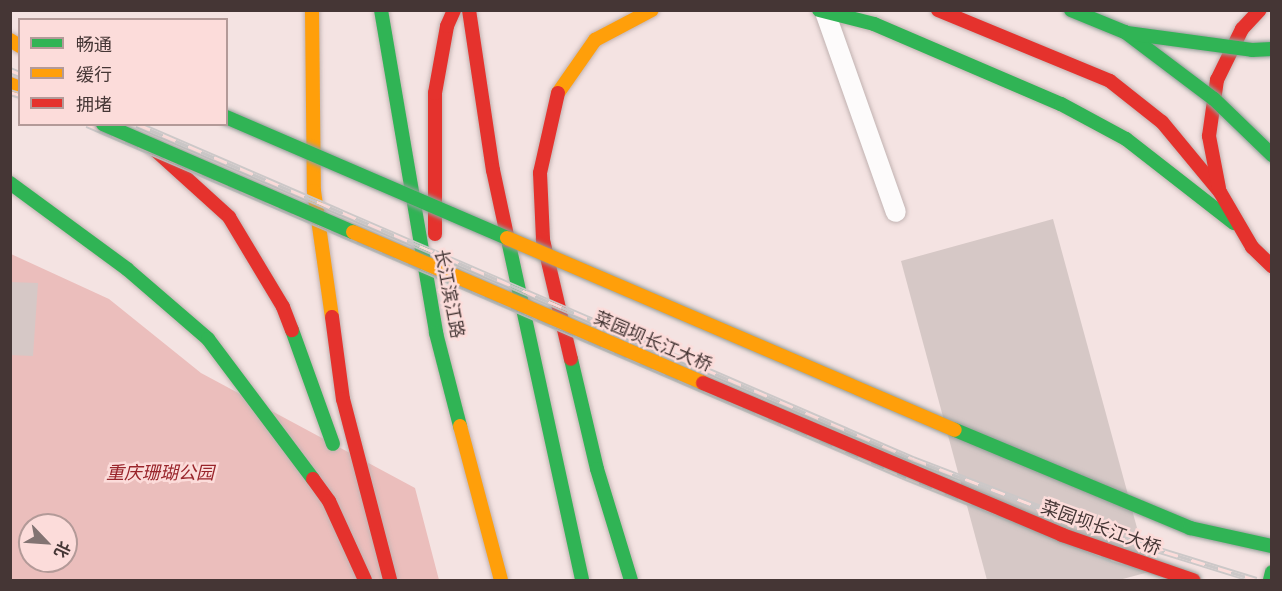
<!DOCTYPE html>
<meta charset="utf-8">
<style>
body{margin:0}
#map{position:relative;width:1282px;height:591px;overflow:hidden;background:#f4e3e2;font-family:"Libre Baskerville","Noto Sans SC",serif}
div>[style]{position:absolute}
.green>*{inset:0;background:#ebbebc}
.building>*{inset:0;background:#d6c8c6}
.roads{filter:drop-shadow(0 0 2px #c1b2b1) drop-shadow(0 0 2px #c1b2b1)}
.lane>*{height:20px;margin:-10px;padding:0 10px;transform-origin:10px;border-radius:10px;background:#fdfbfb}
.fast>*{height:14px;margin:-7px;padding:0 7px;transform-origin:7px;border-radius:7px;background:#30b455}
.slow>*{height:14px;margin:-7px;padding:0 7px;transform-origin:7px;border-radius:7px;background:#ff9f0a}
.jam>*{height:14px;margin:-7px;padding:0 7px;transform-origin:7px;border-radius:7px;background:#e5322d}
.rail>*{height:7px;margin-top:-3.5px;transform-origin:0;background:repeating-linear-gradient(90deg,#fcdcda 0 14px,#ccc8c8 0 28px);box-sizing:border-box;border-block:2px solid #ccc8c8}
.bridges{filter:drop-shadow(0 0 2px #959d99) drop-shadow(0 0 2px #959d99)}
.fast-bridge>*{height:14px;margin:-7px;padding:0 7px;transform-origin:7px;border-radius:7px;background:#30b455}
.slow-bridge>*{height:14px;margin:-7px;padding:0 7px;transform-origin:7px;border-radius:7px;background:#ff9f0a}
.jam-bridge>*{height:14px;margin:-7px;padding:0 7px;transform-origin:7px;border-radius:7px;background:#e5322d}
span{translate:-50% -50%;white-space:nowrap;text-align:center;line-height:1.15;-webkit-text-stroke:5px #fcdcda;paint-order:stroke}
.street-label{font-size:18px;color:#453635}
.park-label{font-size:18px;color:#99252b;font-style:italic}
.frame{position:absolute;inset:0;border:12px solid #453635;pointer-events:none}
.legend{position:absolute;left:18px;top:18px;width:210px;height:108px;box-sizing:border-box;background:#fcdcda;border:2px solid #b39a98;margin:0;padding:8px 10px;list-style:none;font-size:18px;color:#453635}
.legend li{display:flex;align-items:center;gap:12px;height:30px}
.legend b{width:30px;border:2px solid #b39a98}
.north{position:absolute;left:18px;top:513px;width:60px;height:60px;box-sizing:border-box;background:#fcdcda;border:2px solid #b39a98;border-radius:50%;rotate:115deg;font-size:16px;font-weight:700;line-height:24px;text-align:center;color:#453635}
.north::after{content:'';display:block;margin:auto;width:21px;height:27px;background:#827372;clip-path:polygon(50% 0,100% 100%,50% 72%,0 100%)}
</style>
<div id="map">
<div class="green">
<div style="clip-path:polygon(evenodd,11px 254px,109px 299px,201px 373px,415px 488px,439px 580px,11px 580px,11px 254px,30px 525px,66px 525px,66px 561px,30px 561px,30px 525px)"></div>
</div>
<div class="building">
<div style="clip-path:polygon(1053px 219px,1149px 572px,1119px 580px,987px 580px,901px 261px)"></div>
<div style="clip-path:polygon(10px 282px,38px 283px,33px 356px,10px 355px)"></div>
</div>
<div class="roads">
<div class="lane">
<div style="left:825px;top:12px;width:212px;rotate:70.5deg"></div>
</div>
<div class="fast">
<div style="left:381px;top:10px;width:328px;rotate:80.3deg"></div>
<div style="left:436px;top:333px;width:96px;rotate:75.5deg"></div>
<div style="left:819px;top:10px;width:57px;rotate:14.3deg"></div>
<div style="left:874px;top:24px;width:203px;rotate:23.2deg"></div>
<div style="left:1061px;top:104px;width:74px;rotate:28.3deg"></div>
<div style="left:1126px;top:139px;width:137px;rotate:37.9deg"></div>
<div style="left:10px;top:183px;width:145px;rotate:36.3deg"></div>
<div style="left:127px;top:269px;width:107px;rotate:40.8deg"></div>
<div style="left:208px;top:339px;width:175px;rotate:53.1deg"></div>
<div style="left:508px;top:240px;width:348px;rotate:77.7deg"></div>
<div style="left:292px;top:330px;width:121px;rotate:70.2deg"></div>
<div style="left:571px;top:359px;width:113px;rotate:76.7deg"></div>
<div style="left:597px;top:469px;width:116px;rotate:73deg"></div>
<div style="left:1270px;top:580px;width:8px;rotate:-76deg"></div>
</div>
<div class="slow">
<div style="left:312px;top:10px;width:181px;rotate:89.4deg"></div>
<div style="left:314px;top:191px;width:127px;rotate:81.9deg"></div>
<div style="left:10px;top:40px;width:12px;rotate:31deg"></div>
<div style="left:10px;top:84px;width:11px;rotate:22deg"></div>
<div style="left:558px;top:93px;width:65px;rotate:-55.1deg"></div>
<div style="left:595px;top:40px;width:64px;rotate:-27.8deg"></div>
<div style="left:460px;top:426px;width:159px;rotate:75.1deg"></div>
</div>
<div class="jam">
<div style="left:469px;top:10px;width:162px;rotate:81.5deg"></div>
<div style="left:493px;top:170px;width:72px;rotate:77.9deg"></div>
<div style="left:938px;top:10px;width:186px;rotate:22.4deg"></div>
<div style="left:1110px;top:81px;width:66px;rotate:38.3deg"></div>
<div style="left:1162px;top:122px;width:91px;rotate:50.4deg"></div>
<div style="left:1220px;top:192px;width:64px;rotate:59.8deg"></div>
<div style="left:1252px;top:247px;width:28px;rotate:44deg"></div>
<div style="left:558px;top:93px;width:82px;rotate:102.7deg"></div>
<div style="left:540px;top:173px;width:67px;rotate:87.4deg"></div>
<div style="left:543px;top:240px;width:122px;rotate:76.8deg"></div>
<div style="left:153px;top:148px;width:103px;rotate:42.2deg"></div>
<div style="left:229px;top:217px;width:105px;rotate:59deg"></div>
<div style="left:283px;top:307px;width:25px;rotate:69deg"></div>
<div style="left:1219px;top:188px;width:53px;rotate:-100.9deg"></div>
<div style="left:1209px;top:136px;width:57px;rotate:-81.9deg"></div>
<div style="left:1217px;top:80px;width:57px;rotate:-63.9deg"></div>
<div style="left:1242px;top:29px;width:26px;rotate:-47deg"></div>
<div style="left:435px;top:234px;width:141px;rotate:-90deg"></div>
<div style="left:435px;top:93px;width:68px;rotate:-79.8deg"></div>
<div style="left:447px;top:26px;width:17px;rotate:-66deg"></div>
<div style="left:332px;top:317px;width:83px;rotate:82.4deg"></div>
<div style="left:343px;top:399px;width:187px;rotate:75.4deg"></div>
<div style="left:313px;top:479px;width:27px;rotate:54deg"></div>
<div style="left:329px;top:501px;width:87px;rotate:65.5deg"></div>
</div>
</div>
<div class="rail">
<div style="left:10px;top:70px;width:11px;rotate:22deg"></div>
<div style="left:10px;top:92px;width:10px;rotate:17deg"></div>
<div style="left:87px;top:124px;width:892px;rotate:23.32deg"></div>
<div style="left:906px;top:477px;width:221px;rotate:21.8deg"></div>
<div style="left:1111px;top:559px;width:79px;rotate:15.4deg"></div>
<div style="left:137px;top:124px;width:845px;rotate:23.35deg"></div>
<div style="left:913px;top:459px;width:212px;rotate:21deg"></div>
<div style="left:1111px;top:535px;width:152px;rotate:17.2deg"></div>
</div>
<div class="bridges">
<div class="fast-bridge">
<div style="left:1071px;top:10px;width:58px;rotate:22.2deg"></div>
<div style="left:1125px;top:32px;width:111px;rotate:37deg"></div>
<div style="left:1214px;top:99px;width:81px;rotate:44deg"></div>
<div style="left:1127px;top:33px;width:126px;rotate:7.7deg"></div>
<div style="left:1252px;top:50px;width:20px;rotate:-3deg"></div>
<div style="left:226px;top:117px;width:306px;rotate:23.3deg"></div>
<div style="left:103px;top:124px;width:272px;rotate:23.4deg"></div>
<div style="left:955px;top:430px;width:255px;rotate:22.6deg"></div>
<div style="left:1190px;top:528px;width:84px;rotate:12.4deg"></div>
</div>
<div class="slow-bridge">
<div style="left:353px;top:232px;width:381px;rotate:23.3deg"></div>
<div style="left:507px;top:238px;width:487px;rotate:23.2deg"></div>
</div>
<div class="jam-bridge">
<div style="left:703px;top:383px;width:390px;rotate:22.9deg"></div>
<div style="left:1062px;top:535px;width:139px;rotate:19deg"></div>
</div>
</div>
<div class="street-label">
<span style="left:449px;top:294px;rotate:79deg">长江滨江路</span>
<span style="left:653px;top:342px;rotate:23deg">菜园坝长江大桥</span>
<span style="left:1101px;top:528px;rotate:20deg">菜园坝长江大桥</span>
</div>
<div class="park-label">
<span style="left:160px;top:473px">重庆珊瑚公园</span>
</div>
<div class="frame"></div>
<ul class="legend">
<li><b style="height:8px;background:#30b455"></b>畅通</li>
<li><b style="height:8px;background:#ff9f0a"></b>缓行</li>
<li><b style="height:8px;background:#e5322d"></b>拥堵</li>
</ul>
<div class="north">北</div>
</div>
